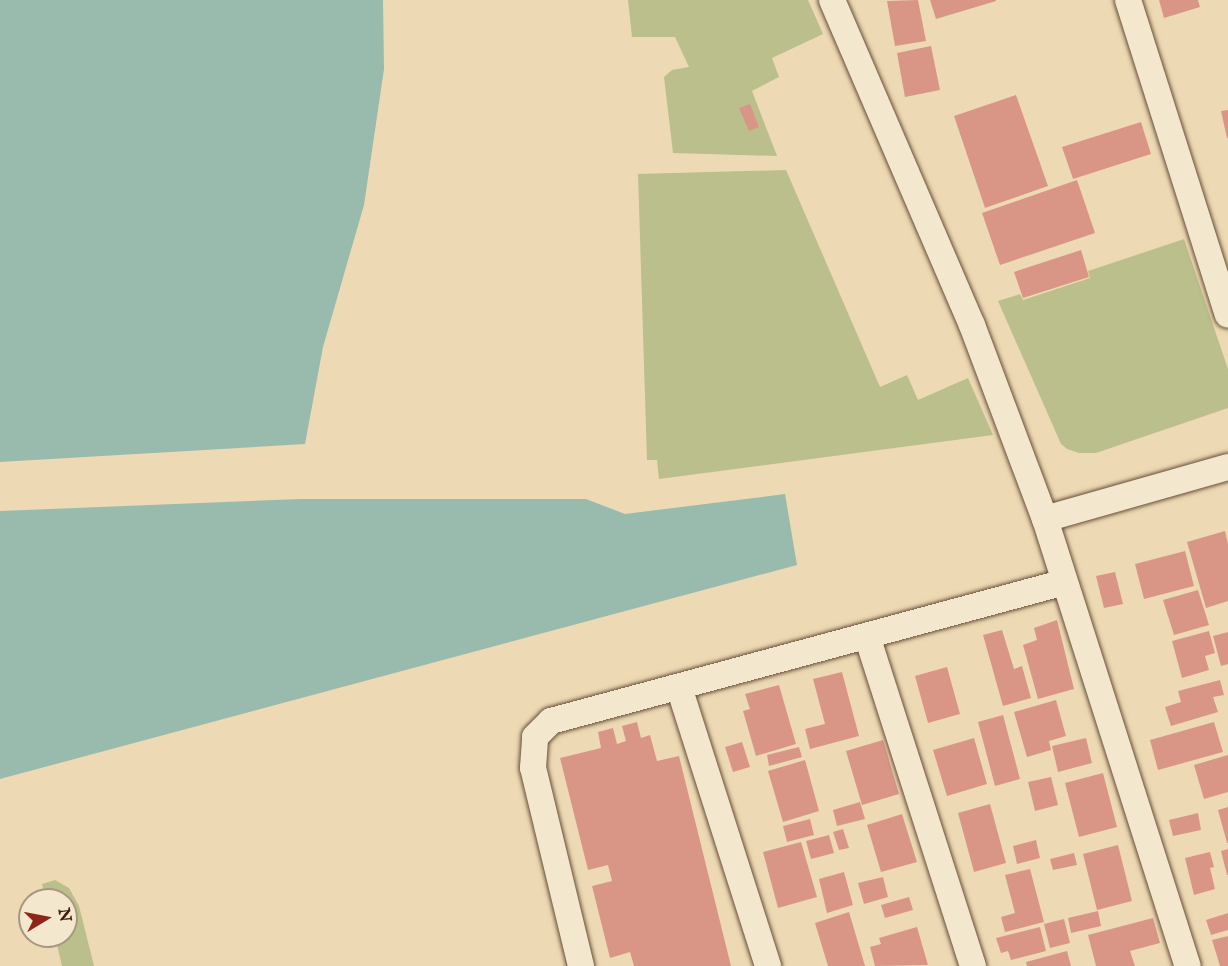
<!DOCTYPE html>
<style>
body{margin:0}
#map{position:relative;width:1228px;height:966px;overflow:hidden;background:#eddab4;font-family:"IM FELL English",serif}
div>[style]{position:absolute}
.green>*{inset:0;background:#babf8b}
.water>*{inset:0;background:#99bbad}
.building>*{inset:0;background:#d99687}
.roads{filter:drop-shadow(0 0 2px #684e38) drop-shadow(0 0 2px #684e38)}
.street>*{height:26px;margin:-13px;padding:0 13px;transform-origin:13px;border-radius:13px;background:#f3e7ce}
span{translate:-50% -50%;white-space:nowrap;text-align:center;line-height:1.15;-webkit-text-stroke:5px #f3e7ce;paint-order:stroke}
.north{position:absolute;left:18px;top:888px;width:60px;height:60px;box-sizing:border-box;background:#f3e7ce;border:2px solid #a99781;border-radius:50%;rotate:80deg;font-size:16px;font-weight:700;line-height:24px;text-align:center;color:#3b200e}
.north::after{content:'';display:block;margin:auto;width:21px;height:27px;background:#8f2418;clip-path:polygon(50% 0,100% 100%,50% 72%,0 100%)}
</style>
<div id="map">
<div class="green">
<div style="clip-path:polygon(628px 0,808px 0,823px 34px,772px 58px,779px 77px,752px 91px,777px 156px,673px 153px,664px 77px,672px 70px,689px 67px,675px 37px,632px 37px)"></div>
<div style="clip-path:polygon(786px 170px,880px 387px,907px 375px,918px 400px,968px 378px,993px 435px,659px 479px,657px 460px,647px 460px,638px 174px)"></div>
<div style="clip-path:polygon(1184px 239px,1228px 369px,1228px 408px,1096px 453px,1079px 453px,1067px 449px,1061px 444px,998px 301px,1020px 294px,1023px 300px,1090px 278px,1088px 271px)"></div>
<div style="clip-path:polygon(55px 880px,69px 888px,79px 906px,94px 966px,62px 966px,55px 936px,66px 936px,66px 900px,46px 900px,42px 884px)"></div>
</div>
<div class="water">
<div style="clip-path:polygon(0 0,383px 0,384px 69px,364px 205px,323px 347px,305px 444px,0 462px)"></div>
<div style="clip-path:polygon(785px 494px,797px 565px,0 779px,0 511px,301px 499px,586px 499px,625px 514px)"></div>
</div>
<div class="building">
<div style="clip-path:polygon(918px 0,926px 41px,895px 46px,887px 1px)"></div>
<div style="clip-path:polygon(930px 0,996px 0,996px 1px,936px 19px)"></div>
<div style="clip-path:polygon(1159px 0,1198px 0,1200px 7px,1164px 18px)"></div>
<div style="clip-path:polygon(931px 46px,940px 90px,905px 97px,897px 53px)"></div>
<div style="clip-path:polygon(1016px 95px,1048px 186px,985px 208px,954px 116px)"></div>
<div style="clip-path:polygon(750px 104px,759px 127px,749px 131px,739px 108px)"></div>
<div style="clip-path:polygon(1228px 110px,1228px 138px,1227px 138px,1221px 111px)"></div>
<div style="clip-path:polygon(1141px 122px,1151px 154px,1073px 179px,1062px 147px)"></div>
<div style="clip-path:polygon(1077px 180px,1095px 233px,1000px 265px,982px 213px)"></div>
<div style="clip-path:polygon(1081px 250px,1089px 277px,1023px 298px,1014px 272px)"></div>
<div style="clip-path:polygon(1225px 531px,1228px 544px,1228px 601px,1206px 608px,1187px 542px)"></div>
<div style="clip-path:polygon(1185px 551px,1194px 586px,1144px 599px,1135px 564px)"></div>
<div style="clip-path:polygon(1115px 572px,1123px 604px,1104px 608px,1096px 576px)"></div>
<div style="clip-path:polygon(1198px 590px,1209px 625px,1174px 635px,1163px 600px)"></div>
<div style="clip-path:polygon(1057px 620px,1074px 689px,1038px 699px,1023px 645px,1037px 640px,1034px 628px)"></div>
<div style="clip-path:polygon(1002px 630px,1014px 669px,1022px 666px,1031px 698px,1003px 706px,983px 635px)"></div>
<div style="clip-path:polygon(1209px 631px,1215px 653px,1205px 656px,1209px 670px,1182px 678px,1172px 641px)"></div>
<div style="clip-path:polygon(1228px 632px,1228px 664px,1221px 666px,1213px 636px)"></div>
<div style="clip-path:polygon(947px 667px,960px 714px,928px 723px,915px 676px)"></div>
<div style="clip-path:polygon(842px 672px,859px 736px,810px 749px,805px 729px,825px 724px,813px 679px)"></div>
<div style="clip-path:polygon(1220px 680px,1224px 695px,1213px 697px,1218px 712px,1171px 726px,1165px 707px,1181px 702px,1178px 691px)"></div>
<div style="clip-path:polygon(779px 685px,796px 744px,756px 756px,743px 711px,750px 709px,745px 694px)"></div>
<div style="clip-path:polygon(1056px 700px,1066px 736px,1049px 741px,1051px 750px,1027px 757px,1014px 712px)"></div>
<div style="clip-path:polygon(1003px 715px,1020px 779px,995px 786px,978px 722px)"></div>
<div style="clip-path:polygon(637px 722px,641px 738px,650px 735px,657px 761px,679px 756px,731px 966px,634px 966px,630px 952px,610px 958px,592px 886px,612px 881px,608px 865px,588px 870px,560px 758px,601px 748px,598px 732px,613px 728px,617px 744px,626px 741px,622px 726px)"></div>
<div style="clip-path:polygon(1214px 722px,1223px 752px,1158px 770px,1150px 740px)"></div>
<div style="clip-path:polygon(974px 738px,987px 784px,947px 796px,933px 750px)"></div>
<div style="clip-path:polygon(1086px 738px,1092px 763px,1058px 772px,1052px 746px)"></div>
<div style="clip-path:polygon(883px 740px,899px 794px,862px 805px,846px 751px)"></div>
<div style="clip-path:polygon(742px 742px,750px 767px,733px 772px,725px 747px)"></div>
<div style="clip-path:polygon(799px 747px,802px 757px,769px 766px,767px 755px)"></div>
<div style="clip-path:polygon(1228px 755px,1228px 792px,1204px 799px,1194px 765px)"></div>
<div style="clip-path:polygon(805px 760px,819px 811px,783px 822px,768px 771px)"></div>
<div style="clip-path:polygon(1103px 773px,1117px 827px,1079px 837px,1065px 783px)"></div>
<div style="clip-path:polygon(1051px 777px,1058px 805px,1035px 811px,1028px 782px)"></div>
<div style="clip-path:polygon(860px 802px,865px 819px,837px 826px,833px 810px)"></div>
<div style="clip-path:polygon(990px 804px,1006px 863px,974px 872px,958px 813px)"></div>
<div style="clip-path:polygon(1228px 807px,1228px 843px,1227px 843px,1218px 810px)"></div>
<div style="clip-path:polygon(1198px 813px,1201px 830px,1173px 836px,1169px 820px)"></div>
<div style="clip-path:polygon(902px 814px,917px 862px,881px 872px,867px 825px)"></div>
<div style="clip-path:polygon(810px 819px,814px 835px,787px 842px,783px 826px)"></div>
<div style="clip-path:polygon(843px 829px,849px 848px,839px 850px,833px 832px)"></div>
<div style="clip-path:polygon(829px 835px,834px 853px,811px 859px,806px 841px)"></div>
<div style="clip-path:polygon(1036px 840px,1040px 858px,1017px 864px,1013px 846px)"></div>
<div style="clip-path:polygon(801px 842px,817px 897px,778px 908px,763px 852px)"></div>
<div style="clip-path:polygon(1118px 845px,1132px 901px,1097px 910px,1083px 854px)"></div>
<div style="clip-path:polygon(1228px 849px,1228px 875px,1227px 875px,1221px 851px)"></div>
<div style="clip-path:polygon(1210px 852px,1214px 867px,1210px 868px,1215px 889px,1194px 895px,1185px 858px)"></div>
<div style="clip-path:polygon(1074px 853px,1077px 865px,1053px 870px,1050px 859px)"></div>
<div style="clip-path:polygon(1030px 869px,1044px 922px,1005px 932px,1001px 917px,1015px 913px,1005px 875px)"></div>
<div style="clip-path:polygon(844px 872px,853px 905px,827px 913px,819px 879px)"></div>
<div style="clip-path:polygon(883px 877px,888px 897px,864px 904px,858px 883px)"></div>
<div style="clip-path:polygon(909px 897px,913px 910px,885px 918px,881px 905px)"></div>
<div style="clip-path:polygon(1098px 911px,1101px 926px,1071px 933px,1068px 918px)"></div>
<div style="clip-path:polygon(849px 912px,865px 966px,828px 966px,815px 923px)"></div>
<div style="clip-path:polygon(1228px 913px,1228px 930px,1211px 935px,1206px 920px)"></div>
<div style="clip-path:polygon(1153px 918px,1160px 943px,1130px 951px,1135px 966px,1096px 966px,1088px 935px)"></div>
<div style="clip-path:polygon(1064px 919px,1070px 943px,1050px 948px,1044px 924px)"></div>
<div style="clip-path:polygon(917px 927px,928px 965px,875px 966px,870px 947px,881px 944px,879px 938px)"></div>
<div style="clip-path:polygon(1040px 927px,1046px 951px,1011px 960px,1008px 951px,1001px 953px,996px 938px)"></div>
<div style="clip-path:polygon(1228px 936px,1228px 966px,1220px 966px,1212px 940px)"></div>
<div style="clip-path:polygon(1067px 951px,1071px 966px,1027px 966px,1026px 962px)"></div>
</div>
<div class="roads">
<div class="street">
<div style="left:832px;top:0;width:354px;rotate:66.7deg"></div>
<div style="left:972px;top:325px;width:207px;rotate:69.4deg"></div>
<div style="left:1045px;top:519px;width:469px;rotate:72.3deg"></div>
<div style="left:1128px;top:0;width:330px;rotate:72.4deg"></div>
<div style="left:1045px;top:519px;width:190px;rotate:-15.9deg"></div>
<div style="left:867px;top:636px;width:347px;rotate:72.2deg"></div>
<div style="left:679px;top:687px;width:293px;rotate:72.3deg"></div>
<div style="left:581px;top:966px;width:204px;rotate:-103.6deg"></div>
<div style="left:533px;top:768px;width:31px;rotate:-86deg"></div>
<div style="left:535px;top:737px;width:23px;rotate:-45deg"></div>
<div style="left:551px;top:721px;width:532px;rotate:-15.13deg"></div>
</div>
</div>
<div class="north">N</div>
</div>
